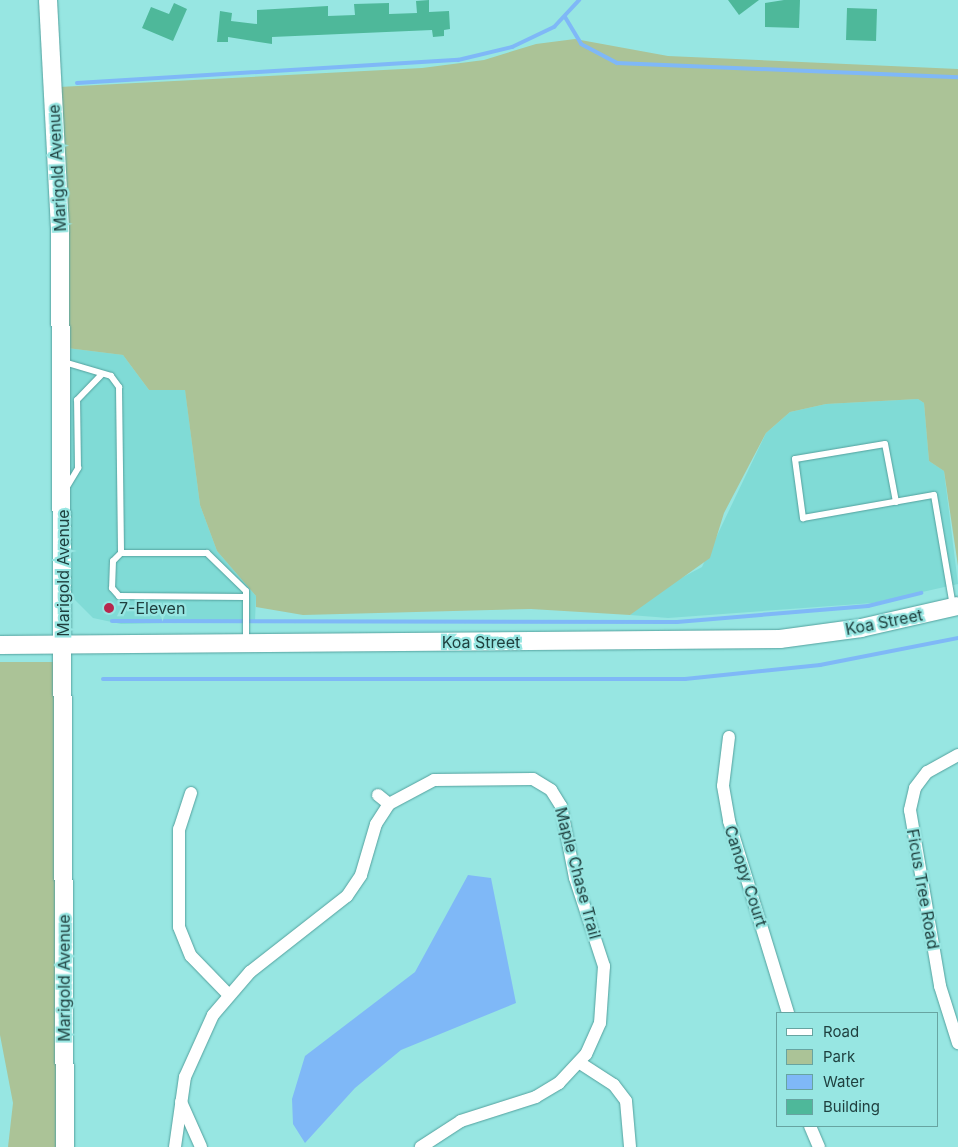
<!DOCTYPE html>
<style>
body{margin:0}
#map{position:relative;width:958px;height:1147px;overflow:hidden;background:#97e6e2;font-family:Inter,sans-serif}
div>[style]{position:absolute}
.built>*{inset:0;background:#80dbd6}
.green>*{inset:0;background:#abc397}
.water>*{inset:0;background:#7fb8f7}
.stream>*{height:4px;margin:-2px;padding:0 2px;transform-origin:2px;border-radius:2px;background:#7fb8f7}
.building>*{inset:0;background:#4eb89a}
.roads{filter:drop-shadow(0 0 1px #53a19e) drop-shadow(0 0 1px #53a19e)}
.service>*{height:6px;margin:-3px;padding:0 3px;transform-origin:3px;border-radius:3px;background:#fff}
.minor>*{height:12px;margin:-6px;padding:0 6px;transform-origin:6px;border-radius:6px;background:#fff}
.secondary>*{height:18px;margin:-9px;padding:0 9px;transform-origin:9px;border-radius:9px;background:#fff}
.dots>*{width:14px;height:14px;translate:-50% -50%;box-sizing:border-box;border:2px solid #97e6e2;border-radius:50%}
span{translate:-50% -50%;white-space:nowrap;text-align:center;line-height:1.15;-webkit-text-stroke:4.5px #97e6e2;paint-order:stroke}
.street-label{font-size:16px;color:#1f403f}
.poi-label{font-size:16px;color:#1f403f}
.left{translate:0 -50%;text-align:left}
.legend{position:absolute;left:776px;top:1012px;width:162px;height:115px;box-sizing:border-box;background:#97e6e2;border:1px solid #67a4a1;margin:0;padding:6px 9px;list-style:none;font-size:15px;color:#1f403f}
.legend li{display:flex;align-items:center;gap:10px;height:25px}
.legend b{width:25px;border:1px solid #67a4a1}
</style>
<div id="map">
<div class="built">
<div style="clip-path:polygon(67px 348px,123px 355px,149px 390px,185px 389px,200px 505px,217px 551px,256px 596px,255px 621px,121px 624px,93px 618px,71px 596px)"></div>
<div style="clip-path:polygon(918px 399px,924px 403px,929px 461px,944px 471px,958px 584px,873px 603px,668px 618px,630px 615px,662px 588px,702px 567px,766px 433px,790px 412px,826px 404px)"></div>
</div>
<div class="green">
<div style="clip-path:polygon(575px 39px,668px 56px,958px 69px,958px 566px,944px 471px,929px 461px,924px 403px,918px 399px,826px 404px,790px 412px,766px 433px,724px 513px,710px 558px,630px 615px,531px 609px,303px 615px,256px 607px,256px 596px,217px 551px,200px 505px,185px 390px,149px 390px,123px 355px,67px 348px,59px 87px,422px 68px,484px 60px,536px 44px)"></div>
<div style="clip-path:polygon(0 662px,57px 662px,58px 1147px,8px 1147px,13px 1103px,0 1035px)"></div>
</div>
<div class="water">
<div style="clip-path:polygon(468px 875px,491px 878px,516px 1003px,401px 1050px,355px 1088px,305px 1143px,293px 1124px,292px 1099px,305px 1056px,415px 972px)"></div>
</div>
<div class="stream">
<div style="left:565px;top:17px;width:31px;rotate:59deg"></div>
<div style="left:581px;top:44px;width:41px;rotate:27.8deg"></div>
<div style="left:617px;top:63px;width:341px;rotate:2.4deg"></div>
<div style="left:77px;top:83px;width:382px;rotate:-3.5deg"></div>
<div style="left:458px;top:60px;width:56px;rotate:-13.5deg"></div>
<div style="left:512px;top:47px;width:47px;rotate:-25.5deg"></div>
<div style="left:554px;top:27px;width:37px;rotate:-47deg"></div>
<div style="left:112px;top:621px;width:565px;rotate:0.1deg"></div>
<div style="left:677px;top:622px;width:192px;rotate:-4.8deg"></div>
<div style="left:868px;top:606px;width:55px;rotate:-13.8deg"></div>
<div style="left:103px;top:679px;width:582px"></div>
<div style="left:685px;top:679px;width:136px;rotate:-5.9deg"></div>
<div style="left:820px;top:665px;width:141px;rotate:-11.1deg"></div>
</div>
<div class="building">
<div style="clip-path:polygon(429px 0,429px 12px,449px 11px,450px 29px,444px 30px,444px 36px,433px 37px,432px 30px,272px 37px,272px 44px,228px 37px,228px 42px,217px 42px,220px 11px,232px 13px,231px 21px,257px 24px,257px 10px,328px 6px,328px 16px,355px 15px,354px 4px,389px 3px,389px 14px,417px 13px,416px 1px)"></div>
<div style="clip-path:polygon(728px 0,759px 0,739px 15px)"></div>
<div style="clip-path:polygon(784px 0,800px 0,799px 28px,765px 27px,765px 3px)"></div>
<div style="clip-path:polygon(174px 3px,187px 9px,173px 41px,142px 28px,151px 7px,169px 14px)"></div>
<div style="clip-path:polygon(847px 8px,877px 9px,876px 41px,846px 40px)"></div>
</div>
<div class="roads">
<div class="service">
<div style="left:64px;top:362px;width:49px;rotate:16.6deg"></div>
<div style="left:111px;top:376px;width:14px;rotate:54deg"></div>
<div style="left:119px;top:387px;width:166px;rotate:89.3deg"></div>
<div style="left:121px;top:553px;width:86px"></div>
<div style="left:207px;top:553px;width:54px;rotate:44.3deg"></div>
<div style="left:246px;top:591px;width:51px;rotate:90deg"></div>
<div style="left:65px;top:490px;width:26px;rotate:-59deg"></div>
<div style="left:78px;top:468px;width:68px;rotate:-90.8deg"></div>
<div style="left:77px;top:400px;width:35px;rotate:-46deg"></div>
<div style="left:896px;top:502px;width:59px;rotate:-100.7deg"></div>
<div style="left:885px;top:444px;width:91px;rotate:170.5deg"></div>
<div style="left:795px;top:459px;width:60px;rotate:82.3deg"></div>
<div style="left:803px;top:518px;width:133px;rotate:-10deg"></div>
<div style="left:934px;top:495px;width:113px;rotate:80.3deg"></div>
<div style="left:121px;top:553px;width:11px;rotate:135deg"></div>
<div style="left:113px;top:561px;width:27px;rotate:92deg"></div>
<div style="left:112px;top:588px;width:11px;rotate:49deg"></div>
<div style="left:119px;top:596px;width:127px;rotate:0.5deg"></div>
</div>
<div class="minor">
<div style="left:729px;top:737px;width:49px;rotate:97deg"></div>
<div style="left:723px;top:786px;width:36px;rotate:80deg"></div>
<div style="left:729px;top:821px;width:201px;rotate:72.9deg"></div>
<div style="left:958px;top:755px;width:35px;rotate:151deg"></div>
<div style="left:927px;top:772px;width:20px;rotate:127deg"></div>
<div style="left:915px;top:788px;width:23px;rotate:103deg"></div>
<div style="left:910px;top:810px;width:179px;rotate:80.3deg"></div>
<div style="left:940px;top:986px;width:60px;rotate:72.5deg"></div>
<div style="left:191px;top:793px;width:38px;rotate:108deg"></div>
<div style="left:179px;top:829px;width:98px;rotate:90deg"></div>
<div style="left:179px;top:927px;width:31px;rotate:68deg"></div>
<div style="left:191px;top:956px;width:53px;rotate:45.8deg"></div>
<div style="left:378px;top:795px;width:14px;rotate:39deg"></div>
<div style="left:580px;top:1063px;width:40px;rotate:32.9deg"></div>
<div style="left:614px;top:1085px;width:20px;rotate:53deg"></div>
<div style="left:626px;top:1101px;width:46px;rotate:85deg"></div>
<div style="left:181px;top:1102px;width:49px;rotate:66deg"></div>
<div style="left:810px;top:1126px;width:23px;rotate:67deg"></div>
<div style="left:175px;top:1147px;width:71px;rotate:-81.9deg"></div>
<div style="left:185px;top:1077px;width:68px;rotate:-65.7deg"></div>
<div style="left:213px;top:1015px;width:57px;rotate:-49.3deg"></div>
<div style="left:250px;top:972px;width:123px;rotate:-38.1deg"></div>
<div style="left:347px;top:896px;width:25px;rotate:-56deg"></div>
<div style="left:361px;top:875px;width:53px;rotate:-73.6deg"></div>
<div style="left:376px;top:824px;width:24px;rotate:-57deg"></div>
<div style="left:389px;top:804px;width:51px;rotate:-28.1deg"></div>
<div style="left:434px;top:780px;width:99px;rotate:-0.6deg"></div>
<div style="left:533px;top:779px;width:21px;rotate:31deg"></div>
<div style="left:551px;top:790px;width:19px;rotate:58deg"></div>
<div style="left:561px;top:806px;width:73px;rotate:79deg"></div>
<div style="left:575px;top:878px;width:93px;rotate:71.8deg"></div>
<div style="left:604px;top:966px;width:57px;rotate:94deg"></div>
<div style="left:600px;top:1023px;width:34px;rotate:114deg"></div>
<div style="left:586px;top:1054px;width:40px;rotate:133deg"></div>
<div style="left:559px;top:1083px;width:27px;rotate:149deg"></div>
<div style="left:536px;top:1097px;width:79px;rotate:162.3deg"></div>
<div style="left:461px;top:1121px;width:48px;rotate:147deg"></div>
</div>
<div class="secondary">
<div style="left:48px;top:0;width:230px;rotate:87deg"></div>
<div style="left:60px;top:230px;width:917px;rotate:89.69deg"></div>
<div style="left:0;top:645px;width:780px;rotate:-0.44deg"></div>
<div style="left:780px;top:639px;width:82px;rotate:-7.7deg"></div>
<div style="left:861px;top:628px;width:99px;rotate:-12.8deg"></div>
</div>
</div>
<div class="dots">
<div style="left:109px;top:608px;background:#b7274d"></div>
</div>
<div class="street-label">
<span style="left:57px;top:168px;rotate:-93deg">Marigold Avenue</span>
<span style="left:63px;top:573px;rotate:-90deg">Marigold Avenue</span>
<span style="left:884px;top:622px;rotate:-11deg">Koa Street</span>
<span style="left:481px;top:642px">Koa Street</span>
<span style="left:578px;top:873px;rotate:75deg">Maple Chase Trail</span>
<span style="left:746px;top:876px;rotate:72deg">Canopy Court</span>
<span style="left:923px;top:889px;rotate:80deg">Ficus Tree Road</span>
<span style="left:64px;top:978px;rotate:-90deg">Marigold Avenue</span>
</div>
<div class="poi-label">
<span class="left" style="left:119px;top:608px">7-Eleven</span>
</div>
<ul class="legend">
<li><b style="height:6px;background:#fff"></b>Road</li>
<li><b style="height:14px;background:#abc397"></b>Park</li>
<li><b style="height:14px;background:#7fb8f7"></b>Water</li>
<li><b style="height:14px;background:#4eb89a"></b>Building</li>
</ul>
</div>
